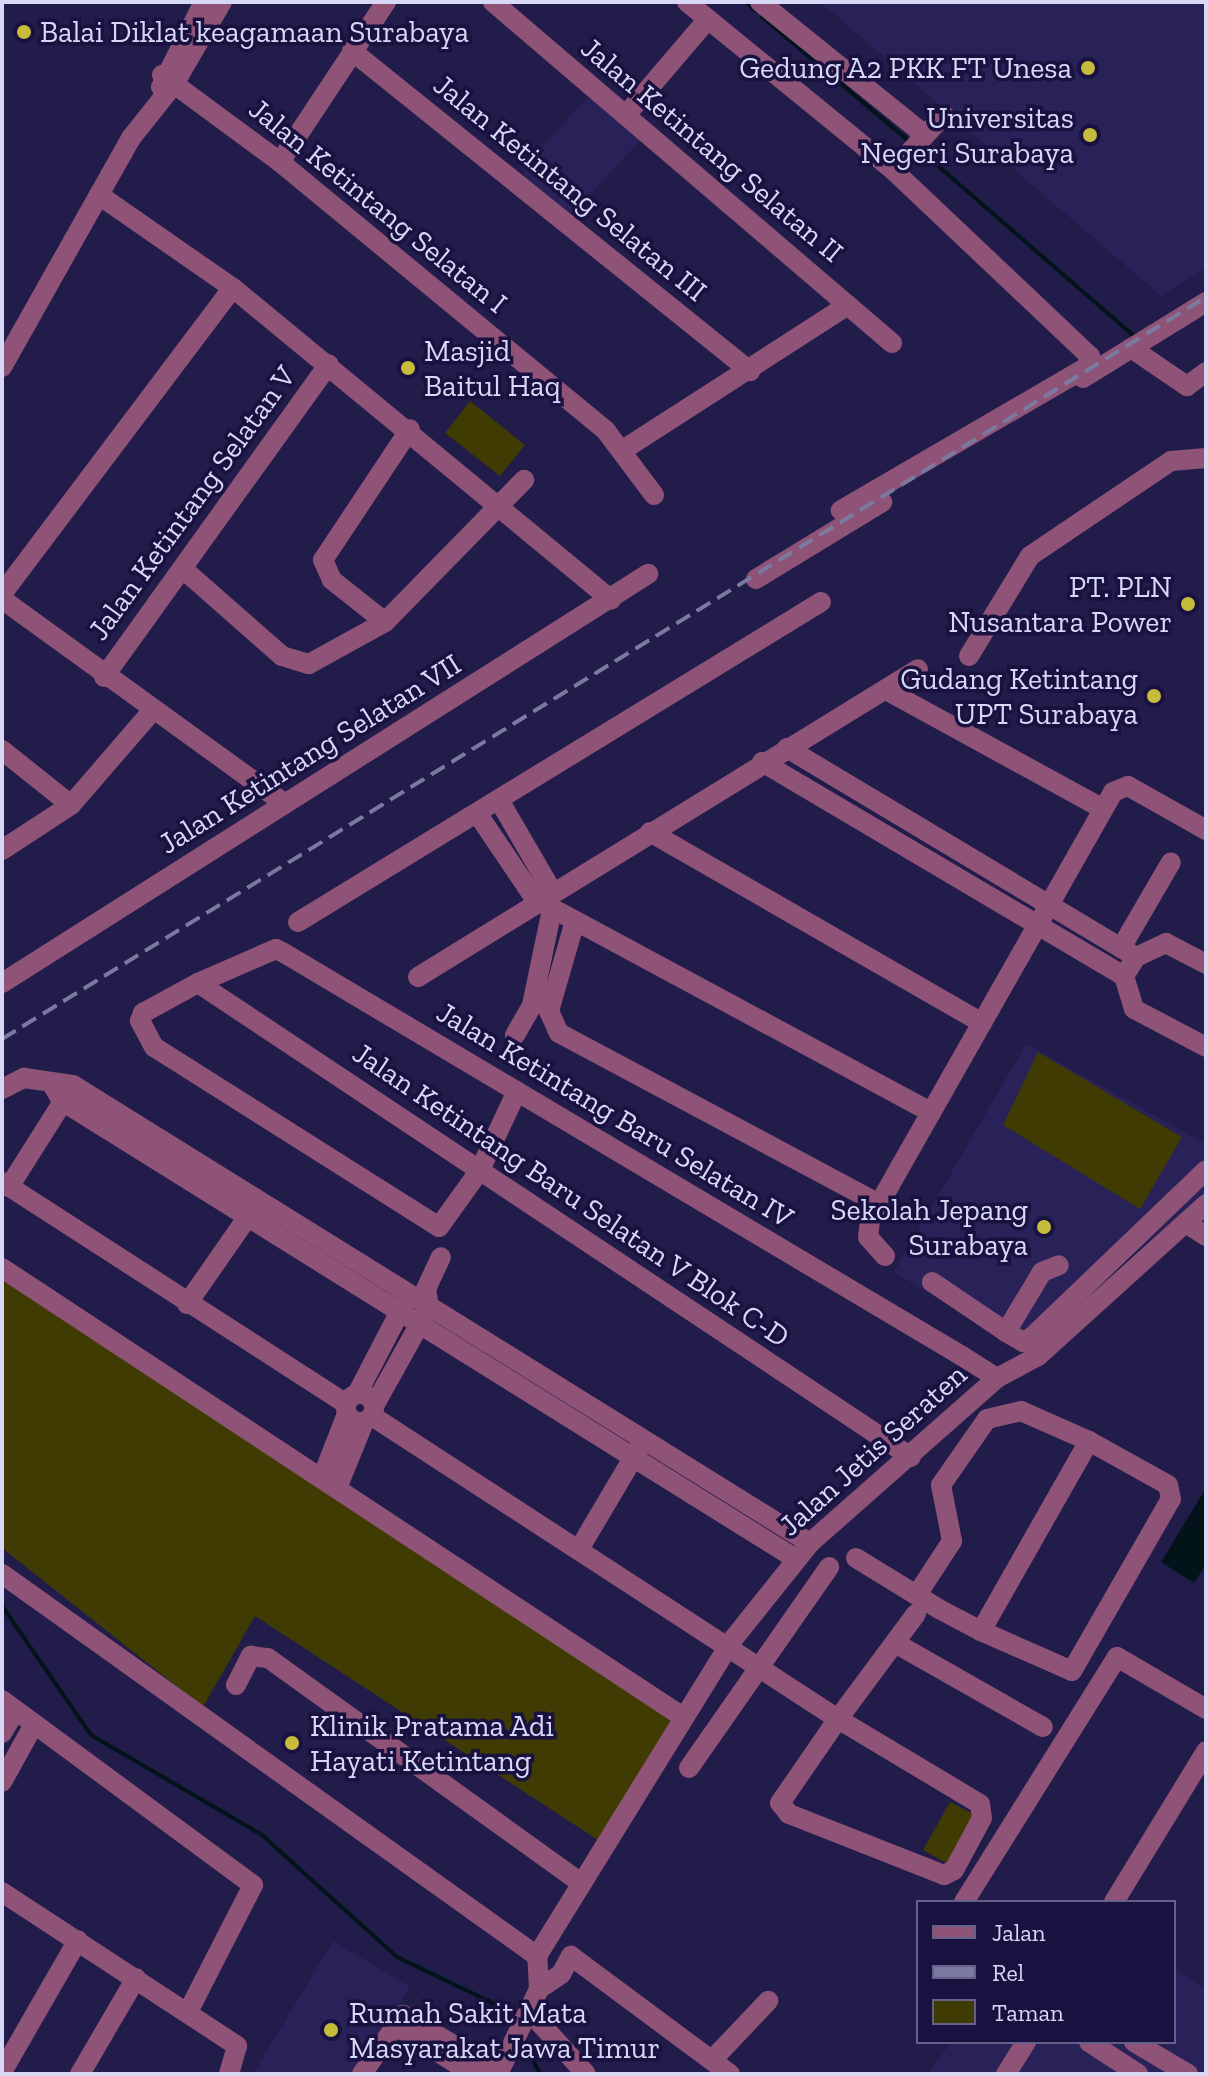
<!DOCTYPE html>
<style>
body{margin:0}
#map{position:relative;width:1208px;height:2076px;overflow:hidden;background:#221c4b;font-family:"Zilla Slab",serif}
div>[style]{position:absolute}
.built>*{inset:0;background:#292258}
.green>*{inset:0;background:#3f3b02}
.water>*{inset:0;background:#021319}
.stream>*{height:4px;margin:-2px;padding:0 2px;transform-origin:2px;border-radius:2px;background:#021319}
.minor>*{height:20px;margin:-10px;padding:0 10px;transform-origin:10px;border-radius:10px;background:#8e5376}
.minor>.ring{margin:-10px;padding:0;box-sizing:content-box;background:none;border:20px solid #8e5376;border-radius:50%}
.rail>*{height:4px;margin-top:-2px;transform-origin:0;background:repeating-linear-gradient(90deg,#7c79a0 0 16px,transparent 0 24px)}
.dots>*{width:22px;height:22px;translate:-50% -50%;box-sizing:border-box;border:4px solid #191140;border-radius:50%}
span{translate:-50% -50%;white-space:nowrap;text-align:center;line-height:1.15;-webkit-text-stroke:7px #191140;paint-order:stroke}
.poi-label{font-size:30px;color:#d7d7f6}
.left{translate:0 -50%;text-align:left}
.right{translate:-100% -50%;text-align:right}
.street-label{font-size:30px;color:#d7d7f6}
.frame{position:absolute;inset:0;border:4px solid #d7d7f6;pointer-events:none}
.legend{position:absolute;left:916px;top:1900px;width:260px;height:144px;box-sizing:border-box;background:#191140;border:2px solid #656089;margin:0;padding:10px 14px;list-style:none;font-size:24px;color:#d7d7f6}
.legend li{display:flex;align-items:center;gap:16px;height:40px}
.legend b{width:40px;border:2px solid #656089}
</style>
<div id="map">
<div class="built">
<div style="clip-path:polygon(820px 2px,1206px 2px,1206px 268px,1161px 296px)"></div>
<div style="clip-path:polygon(590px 95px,640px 140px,570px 217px,523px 178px,528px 162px)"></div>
<div style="clip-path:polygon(1026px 1044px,1206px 1144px,1206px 1193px,1022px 1349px,894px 1272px)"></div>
<div style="clip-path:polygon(333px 1941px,410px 1987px,357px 2074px,253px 2074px)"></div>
<div style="clip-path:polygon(1174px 1969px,1206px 1989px,1206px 2074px,928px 2074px,951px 2042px,1174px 2042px)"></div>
</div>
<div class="green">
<div style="clip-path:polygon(470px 401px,525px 445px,500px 476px,445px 433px)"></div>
<div style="clip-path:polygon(1038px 1052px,1182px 1137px,1140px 1209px,1003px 1125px)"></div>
<div style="clip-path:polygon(2px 1275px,672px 1718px,601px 1842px,255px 1616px,203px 1707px,2px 1548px)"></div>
<div style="clip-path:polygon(950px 1802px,975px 1815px,948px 1864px,923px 1850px)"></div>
</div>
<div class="water">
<div style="clip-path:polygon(1206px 1488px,1206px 1564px,1194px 1583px,1161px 1562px)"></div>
</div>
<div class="stream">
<div style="left:746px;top:2px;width:13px;rotate:42deg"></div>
<div style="left:762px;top:17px;width:195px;rotate:40.2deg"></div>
<div style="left:921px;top:151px;width:284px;rotate:41deg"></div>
<div style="left:2px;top:1606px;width:157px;rotate:55.4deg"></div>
<div style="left:91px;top:1735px;width:198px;rotate:30.3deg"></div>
<div style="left:262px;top:1835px;width:182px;rotate:42.1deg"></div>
<div style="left:397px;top:1957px;width:102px;rotate:25.6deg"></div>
<div style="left:489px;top:2001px;width:33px;rotate:43deg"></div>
<div style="left:522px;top:2038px;width:40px;rotate:63.4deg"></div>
</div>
<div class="minor">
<div style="left:493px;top:2px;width:525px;rotate:40.52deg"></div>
<div style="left:687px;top:2px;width:266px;rotate:39.2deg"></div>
<div style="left:893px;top:170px;width:271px;rotate:43.4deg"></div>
<div style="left:1090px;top:356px;width:11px;rotate:105deg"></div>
<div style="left:1087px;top:367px;width:285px;rotate:149.8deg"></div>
<div style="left:760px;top:2px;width:212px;rotate:38.9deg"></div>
<div style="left:352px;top:51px;width:511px;rotate:38.8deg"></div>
<div style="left:162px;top:75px;width:147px;rotate:36.4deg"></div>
<div style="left:280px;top:162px;width:423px;rotate:39.5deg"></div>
<div style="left:606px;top:431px;width:80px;rotate:53.1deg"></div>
<div style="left:161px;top:87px;width:95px;rotate:-63.2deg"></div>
<div style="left:626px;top:115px;width:126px;rotate:-49.5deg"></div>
<div style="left:280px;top:162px;width:192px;rotate:-56.5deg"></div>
<div style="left:893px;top:170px;width:75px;rotate:-47.2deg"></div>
<div style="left:99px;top:195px;width:163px;rotate:34.8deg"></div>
<div style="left:233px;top:288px;width:490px;rotate:39.5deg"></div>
<div style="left:1131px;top:348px;width:68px;rotate:34.2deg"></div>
<div style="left:1187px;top:386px;width:24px;rotate:-36deg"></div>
<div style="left:2px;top:367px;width:263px;rotate:-60.6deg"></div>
<div style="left:131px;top:138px;width:69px;rotate:-51.5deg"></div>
<div style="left:174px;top:84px;width:95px;rotate:-59.7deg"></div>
<div style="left:1083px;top:378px;width:145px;rotate:-31.7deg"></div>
<div style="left:626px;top:448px;width:264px;rotate:-32.8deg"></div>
<div style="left:183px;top:569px;width:132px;rotate:41.3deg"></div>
<div style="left:282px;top:656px;width:28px;rotate:17deg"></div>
<div style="left:309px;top:664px;width:87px;rotate:-28.9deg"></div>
<div style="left:385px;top:622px;width:199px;rotate:-45.6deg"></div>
<div style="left:756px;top:579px;width:148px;rotate:-31.4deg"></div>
<div style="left:2px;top:594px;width:383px;rotate:-53deg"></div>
<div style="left:2px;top:599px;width:349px;rotate:35.9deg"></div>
<div style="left:385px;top:622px;width:68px;rotate:-141.6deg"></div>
<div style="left:332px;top:580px;width:22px;rotate:-114deg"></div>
<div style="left:323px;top:560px;width:157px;rotate:-56.4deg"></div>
<div style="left:969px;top:656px;width:117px;rotate:-58.6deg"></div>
<div style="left:1030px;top:556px;width:170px;rotate:-34deg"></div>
<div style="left:1171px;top:461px;width:35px;rotate:-5deg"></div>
<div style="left:104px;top:677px;width:385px;rotate:-54.3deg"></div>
<div style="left:886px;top:690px;width:247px;rotate:28.7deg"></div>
<div style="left:787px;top:748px;width:407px;rotate:30.9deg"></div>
<div style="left:2px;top:750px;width:88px;rotate:38.6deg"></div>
<div style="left:762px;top:762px;width:421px;rotate:30.6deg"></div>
<div style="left:499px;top:800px;width:105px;rotate:59.8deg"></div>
<div style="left:552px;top:891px;width:11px;rotate:105deg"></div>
<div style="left:477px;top:813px;width:104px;rotate:56deg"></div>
<div style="left:535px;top:899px;width:450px;rotate:28.3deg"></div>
<div style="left:650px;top:832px;width:383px;rotate:29.9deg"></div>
<div style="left:2px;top:850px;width:82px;rotate:-33.1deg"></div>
<div style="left:71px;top:805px;width:124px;rotate:-49.2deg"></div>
<div style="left:575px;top:921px;width:94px;rotate:106.1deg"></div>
<div style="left:549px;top:1011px;width:24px;rotate:66deg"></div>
<div style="left:559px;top:1033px;width:363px;rotate:28.1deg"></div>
<div style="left:298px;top:922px;width:613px;rotate:-31.46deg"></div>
<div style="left:1121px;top:948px;width:99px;rotate:-59.8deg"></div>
<div style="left:1206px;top:964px;width:45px;rotate:-152.3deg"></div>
<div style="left:1166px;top:943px;width:33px;rotate:155deg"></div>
<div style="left:1136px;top:957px;width:22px;rotate:122deg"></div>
<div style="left:1124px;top:976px;width:34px;rotate:73deg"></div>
<div style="left:1134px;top:1009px;width:81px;rotate:27.8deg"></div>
<div style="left:418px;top:977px;width:587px;rotate:-31.63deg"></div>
<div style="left:2px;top:983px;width:765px;rotate:-32.34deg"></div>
<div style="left:198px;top:983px;width:856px;rotate:33.62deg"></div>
<div style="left:515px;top:1035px;width:34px;rotate:-60deg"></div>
<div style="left:532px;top:1005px;width:98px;rotate:-78.2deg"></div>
<div style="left:52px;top:1084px;width:20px;rotate:60deg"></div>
<div style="left:62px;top:1101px;width:865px;rotate:31.96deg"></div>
<div style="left:2px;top:1089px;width:25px;rotate:-27deg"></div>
<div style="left:24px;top:1078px;width:49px;rotate:8.1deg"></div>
<div style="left:73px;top:1085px;width:868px;rotate:31.86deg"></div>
<div style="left:517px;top:1091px;width:87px;rotate:115.1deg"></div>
<div style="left:480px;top:1170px;width:70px;rotate:125.7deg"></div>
<div style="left:439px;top:1227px;width:337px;rotate:-147.7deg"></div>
<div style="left:154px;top:1047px;width:30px;rotate:-118deg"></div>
<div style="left:140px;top:1021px;width:9px;rotate:-69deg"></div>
<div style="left:143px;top:1013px;width:63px;rotate:-28.6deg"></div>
<div style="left:198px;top:983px;width:85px;rotate:-23.6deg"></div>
<div style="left:276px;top:949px;width:9px;rotate:27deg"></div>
<div style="left:284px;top:953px;width:789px;rotate:30.73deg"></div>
<div style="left:962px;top:1356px;width:41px;rotate:32.2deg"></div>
<div style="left:2px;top:1182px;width:409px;rotate:32.8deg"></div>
<div style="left:9px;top:1187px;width:112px;rotate:-57.7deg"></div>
<div style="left:1186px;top:1223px;width:24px;rotate:33deg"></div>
<div style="left:885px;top:1256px;width:25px;rotate:-132deg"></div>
<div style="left:868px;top:1237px;width:17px;rotate:-83deg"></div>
<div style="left:870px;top:1220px;width:492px;rotate:-60.4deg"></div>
<div style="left:1113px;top:792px;width:16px;rotate:-22deg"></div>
<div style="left:1128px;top:786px;width:90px;rotate:29.4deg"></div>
<div style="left:2px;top:1268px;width:816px;rotate:33.4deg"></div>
<div style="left:932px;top:1282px;width:89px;rotate:34deg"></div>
<div style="left:1006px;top:1332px;width:70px;rotate:-59deg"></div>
<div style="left:1042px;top:1272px;width:18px;rotate:-22deg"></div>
<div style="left:187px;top:1304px;width:117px;rotate:-55.1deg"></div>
<div style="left:1006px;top:1332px;width:20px;rotate:30deg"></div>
<div style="left:1023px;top:1342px;width:10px;rotate:-29deg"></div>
<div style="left:1032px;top:1337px;width:241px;rotate:-43.8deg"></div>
<div style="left:357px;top:1394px;width:106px;rotate:-62.5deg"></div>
<div class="ring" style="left:346px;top:1394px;width:8px;height:8px"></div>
<div style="left:374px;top:1406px;width:113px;rotate:-60.9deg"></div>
<div style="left:429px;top:1307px;width:18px;rotate:-99deg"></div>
<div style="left:426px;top:1289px;width:35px;rotate:-65deg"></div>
<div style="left:372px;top:1416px;width:556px;rotate:33.03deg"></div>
<div style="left:838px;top:1719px;width:165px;rotate:30.9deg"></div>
<div style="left:980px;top:1804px;width:14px;rotate:82deg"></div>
<div style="left:982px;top:1818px;width:59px;rotate:118.3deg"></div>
<div style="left:954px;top:1870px;width:11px;rotate:153deg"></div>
<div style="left:944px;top:1875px;width:167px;rotate:-158.5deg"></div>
<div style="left:789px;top:1814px;width:14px;rotate:-129deg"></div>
<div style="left:780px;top:1803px;width:102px;rotate:-55.4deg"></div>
<div style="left:838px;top:1719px;width:131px;rotate:-53.4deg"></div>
<div style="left:322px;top:1478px;width:69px;rotate:-68.7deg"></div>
<div style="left:337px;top:1488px;width:71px;rotate:-67.8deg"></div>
<div style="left:581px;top:1546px;width:114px;rotate:-59.4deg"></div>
<div style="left:856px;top:1558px;width:97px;rotate:31.6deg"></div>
<div style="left:939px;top:1609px;width:47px;rotate:27.6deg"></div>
<div style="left:981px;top:1631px;width:99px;rotate:23.7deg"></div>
<div style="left:1072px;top:1671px;width:198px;rotate:-60.1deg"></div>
<div style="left:1171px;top:1499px;width:14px;rotate:-102deg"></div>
<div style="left:1168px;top:1485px;width:90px;rotate:-150.9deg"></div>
<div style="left:1089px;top:1441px;width:219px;rotate:119.6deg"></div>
<div style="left:2px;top:1574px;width:657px;rotate:35.53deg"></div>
<div style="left:922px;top:1587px;width:55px;rotate:-56.9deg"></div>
<div style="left:952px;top:1541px;width:57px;rotate:-101.1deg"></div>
<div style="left:941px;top:1485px;width:80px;rotate:-55.1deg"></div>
<div style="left:987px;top:1419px;width:35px;rotate:-13deg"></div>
<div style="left:1021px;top:1411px;width:74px;rotate:23.8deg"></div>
<div style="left:895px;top:1643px;width:170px;rotate:29.6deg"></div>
<div style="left:236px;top:1685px;width:33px;rotate:-63deg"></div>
<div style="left:251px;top:1656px;width:17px;rotate:7deg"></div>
<div style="left:268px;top:1658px;width:384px;rotate:35.7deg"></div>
<div style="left:2px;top:1700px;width:312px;rotate:36.4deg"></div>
<div style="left:253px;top:1885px;width:143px;rotate:117.1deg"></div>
<div style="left:2px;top:1733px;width:26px;rotate:-59deg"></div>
<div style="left:689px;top:1768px;width:245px;rotate:-55.1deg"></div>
<div style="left:2px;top:1782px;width:64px;rotate:-61deg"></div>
<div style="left:2px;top:1892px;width:281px;rotate:33.2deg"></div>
<div style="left:237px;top:2046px;width:29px;rotate:106deg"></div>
<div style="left:964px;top:1902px;width:289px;rotate:-58deg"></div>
<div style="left:1117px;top:1657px;width:103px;rotate:30.3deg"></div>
<div style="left:1114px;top:1902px;width:177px;rotate:-58.6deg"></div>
<div style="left:537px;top:1956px;width:368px;rotate:-58.3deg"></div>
<div style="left:730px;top:1643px;width:128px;rotate:-51.3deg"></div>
<div style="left:810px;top:1543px;width:249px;rotate:-41.4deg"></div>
<div style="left:997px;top:1378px;width:47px;rotate:-28.2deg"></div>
<div style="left:1038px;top:1356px;width:227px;rotate:-42.1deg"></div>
<div style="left:539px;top:1989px;width:27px;rotate:-34deg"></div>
<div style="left:561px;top:1974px;width:21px;rotate:-61deg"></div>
<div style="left:571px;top:1956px;width:198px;rotate:36.6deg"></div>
<div style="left:531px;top:2013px;width:82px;rotate:48deg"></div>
<div style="left:393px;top:2024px;width:94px;rotate:32deg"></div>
<div style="left:1089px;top:2042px;width:59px;rotate:33.1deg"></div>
<div style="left:1134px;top:2042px;width:63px;rotate:30.7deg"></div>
<div style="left:714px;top:2058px;width:79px;rotate:-46.5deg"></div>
<div style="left:2px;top:2072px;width:152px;rotate:-60.1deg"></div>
<div style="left:80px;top:2074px;width:111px;rotate:-59.7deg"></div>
<div style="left:362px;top:2074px;width:72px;rotate:-55.2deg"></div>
<div style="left:403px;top:2015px;width:112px;rotate:30.7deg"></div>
<div style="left:498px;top:2074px;width:94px;rotate:-64.2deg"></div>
<div style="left:539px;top:1989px;width:33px;rotate:-93deg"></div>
<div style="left:1006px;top:2074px;width:38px;rotate:-58deg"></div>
</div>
<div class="rail">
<div style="left:2px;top:1039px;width:1414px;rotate:-31.64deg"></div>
</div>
<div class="dots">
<div style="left:24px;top:32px;background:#c6bc3c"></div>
<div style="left:1088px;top:68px;background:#c6bc3c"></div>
<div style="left:1090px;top:135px;background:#c6bc3c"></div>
<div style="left:408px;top:368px;background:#c6bc3c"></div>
<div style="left:1188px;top:604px;background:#c6bc3c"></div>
<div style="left:1154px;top:696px;background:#c6bc3c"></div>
<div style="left:1044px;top:1227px;background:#c6bc3c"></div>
<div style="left:292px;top:1743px;background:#c6bc3c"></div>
<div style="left:331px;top:2030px;background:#c6bc3c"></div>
</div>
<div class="poi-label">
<span class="left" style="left:40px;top:32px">Balai Diklat keagamaan Surabaya</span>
<span class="right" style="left:1072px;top:68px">Gedung A2 PKK FT Unesa</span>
<span class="right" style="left:1074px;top:135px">Universitas<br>Negeri Surabaya</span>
<span class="left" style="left:424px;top:368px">Masjid<br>Baitul Haq</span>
<span class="right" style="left:1172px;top:604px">PT. PLN<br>Nusantara Power</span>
<span class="right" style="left:1138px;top:696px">Gudang Ketintang<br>UPT Surabaya</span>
<span class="right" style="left:1028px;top:1227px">Sekolah Jepang<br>Surabaya</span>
<span class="left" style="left:310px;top:1743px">Klinik Pratama Adi<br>Hayati Ketintang</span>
<span class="left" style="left:349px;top:2030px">Rumah Sakit Mata<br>Masyarakat Jawa Timur</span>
</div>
<div class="street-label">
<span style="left:712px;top:150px;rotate:40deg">Jalan Ketintang Selatan II</span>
<span style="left:570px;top:188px;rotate:39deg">Jalan Ketintang Selatan III</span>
<span style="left:378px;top:206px;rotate:39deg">Jalan Ketintang Selatan I</span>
<span style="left:192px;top:503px;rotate:-54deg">Jalan Ketintang Selatan V</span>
<span style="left:310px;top:754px;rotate:-32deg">Jalan Ketintang Selatan VII</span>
<span style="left:615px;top:1115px;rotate:31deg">Jalan Ketintang Baru Selatan IV</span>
<span style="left:571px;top:1195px;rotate:34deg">Jalan Ketintang Baru Selatan V Blok C-D</span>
<span style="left:873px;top:1450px;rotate:-42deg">Jalan Jetis Seraten</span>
</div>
<div class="frame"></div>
<ul class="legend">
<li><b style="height:10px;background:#8e5376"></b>Jalan</li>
<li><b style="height:10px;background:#7c79a0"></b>Rel</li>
<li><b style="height:22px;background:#3f3b02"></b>Taman</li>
</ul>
</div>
